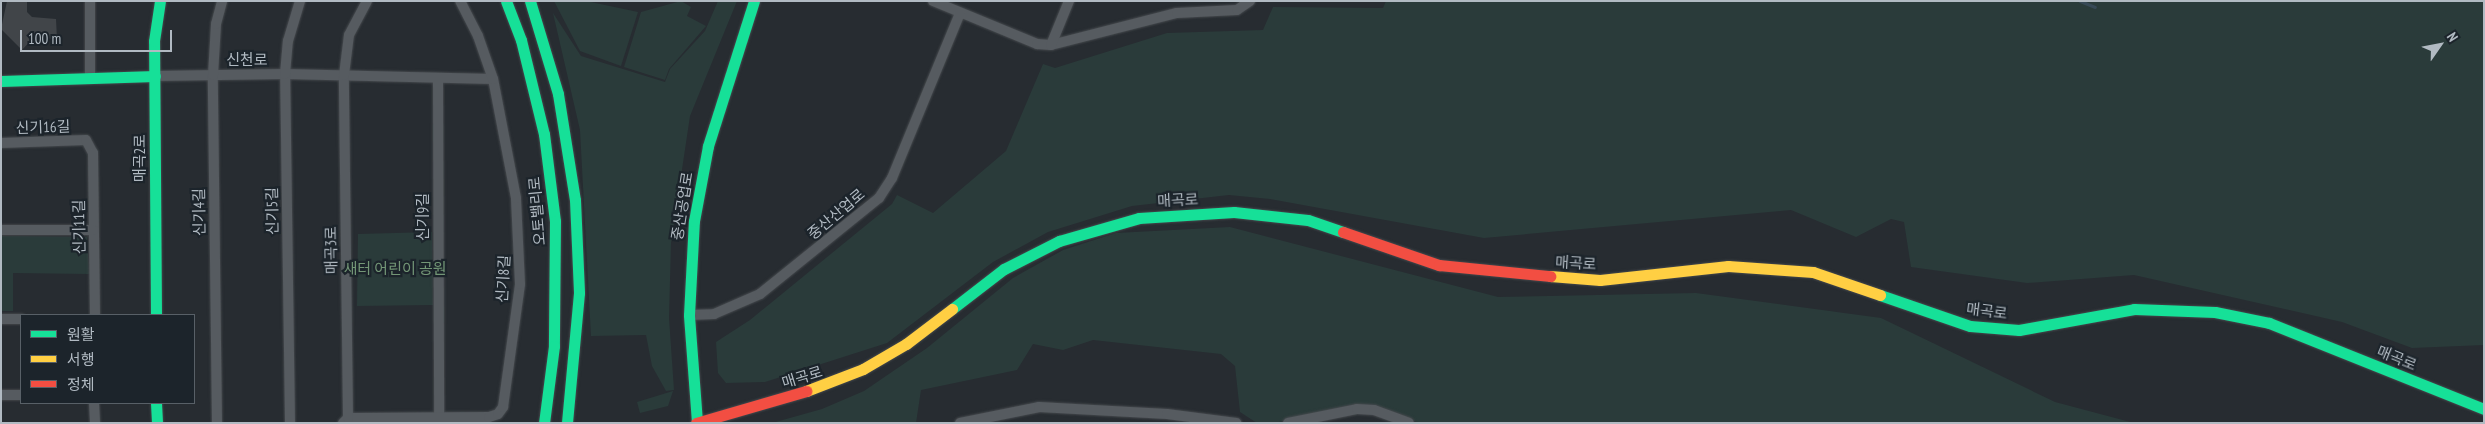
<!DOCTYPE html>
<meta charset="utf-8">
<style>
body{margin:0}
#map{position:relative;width:2485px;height:424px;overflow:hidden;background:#272c31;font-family:"PT Sans Narrow","Noto Sans KR",sans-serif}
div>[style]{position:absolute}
.green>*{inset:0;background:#2a3b3a}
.stream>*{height:3px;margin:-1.5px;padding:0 1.5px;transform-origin:1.5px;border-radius:1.5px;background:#374956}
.building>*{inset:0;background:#414549}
.roads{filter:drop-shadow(0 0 1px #44484c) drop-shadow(0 0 1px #44484c)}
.street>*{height:10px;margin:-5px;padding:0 5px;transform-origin:5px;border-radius:5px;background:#565b60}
.fast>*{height:11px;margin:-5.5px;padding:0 5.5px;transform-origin:5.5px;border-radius:5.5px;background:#16e098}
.slow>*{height:11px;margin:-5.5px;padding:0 5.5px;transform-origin:5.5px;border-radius:5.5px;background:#ffcf43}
.jam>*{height:11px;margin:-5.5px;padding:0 5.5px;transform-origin:5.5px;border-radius:5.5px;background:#f24e42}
span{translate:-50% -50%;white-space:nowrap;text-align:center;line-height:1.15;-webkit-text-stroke:4.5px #1c242b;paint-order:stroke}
.street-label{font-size:15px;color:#b1bac2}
.park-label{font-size:15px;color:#739676}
.frame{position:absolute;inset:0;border:2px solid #b1bac2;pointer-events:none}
.legend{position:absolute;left:20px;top:314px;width:175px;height:90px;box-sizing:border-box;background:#1c242b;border:1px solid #586067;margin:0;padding:6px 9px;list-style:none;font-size:15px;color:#b1bac2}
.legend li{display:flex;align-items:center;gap:10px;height:25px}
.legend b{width:25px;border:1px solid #586067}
.north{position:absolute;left:2415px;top:20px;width:50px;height:50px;-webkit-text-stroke:4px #1c242b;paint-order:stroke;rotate:57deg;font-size:14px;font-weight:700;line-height:20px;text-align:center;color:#b1bac2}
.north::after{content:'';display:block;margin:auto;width:18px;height:22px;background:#b1bac2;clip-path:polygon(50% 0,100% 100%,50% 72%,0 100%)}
.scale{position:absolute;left:20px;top:30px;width:152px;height:22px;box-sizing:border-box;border:2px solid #b1bac2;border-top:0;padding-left:6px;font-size:15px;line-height:18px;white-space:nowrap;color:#b1bac2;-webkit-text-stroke:4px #1c242b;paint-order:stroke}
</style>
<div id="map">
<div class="green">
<div style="clip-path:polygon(554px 1px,586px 1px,638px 12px,621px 66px,580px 51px)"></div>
<div style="clip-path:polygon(681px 1px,691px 7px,687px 16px,706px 26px,669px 69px,665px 80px,624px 67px,641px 12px)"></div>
<div style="clip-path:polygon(718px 1px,737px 1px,690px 116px,671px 243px,669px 318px,674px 390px,666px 391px,652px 366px,646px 335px,591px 336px,580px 130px,553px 13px,581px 56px,665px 82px,670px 69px,705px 31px)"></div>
<div style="clip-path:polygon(1386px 1px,2484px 1px,2484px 345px,2412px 348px,2342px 322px,2134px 275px,2027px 283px,1911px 267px,1904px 222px,1891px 219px,1856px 237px,1791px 210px,1484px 238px,1270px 199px,1229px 195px,1132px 206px,1048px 232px,993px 262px,887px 343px,765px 382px,726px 383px,718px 373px,716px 342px,750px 320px,892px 204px,897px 195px,933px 213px,1006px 151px,1043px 64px,1055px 68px,1167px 33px,1263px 30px,1273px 7px,1383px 8px)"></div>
<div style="clip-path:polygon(1230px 227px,1498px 297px,1696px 293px,1881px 318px,2055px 402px,2134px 423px,1419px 423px,1384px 408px,1357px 404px,1275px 423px,1257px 423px,1240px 412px,1235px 366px,1221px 354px,1093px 340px,1063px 350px,1033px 344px,1017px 370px,921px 390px,916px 423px,772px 423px,822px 409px,864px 391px,927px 348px,1013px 278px,1063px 250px,1116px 233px)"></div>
<div style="clip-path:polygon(432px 232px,433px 305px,357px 306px,358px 234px)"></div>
<div style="clip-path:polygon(1px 236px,87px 237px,89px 274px,13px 273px,13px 311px,1px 311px)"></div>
<div style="clip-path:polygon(673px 391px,668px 406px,640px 413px,637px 402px)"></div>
</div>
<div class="stream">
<div style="left:2080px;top:1px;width:16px;rotate:22deg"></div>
</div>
<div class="building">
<div style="clip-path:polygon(7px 1px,27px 1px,27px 12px,32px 17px,56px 19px,57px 39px,33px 38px,22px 50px,1px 29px)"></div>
</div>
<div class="roads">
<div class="street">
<div style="left:933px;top:1px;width:113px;rotate:22.5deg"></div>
<div style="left:1037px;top:44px;width:14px;rotate:4deg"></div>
<div style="left:1051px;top:45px;width:130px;rotate:-14.3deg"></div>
<div style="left:1177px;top:13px;width:60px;rotate:-2.9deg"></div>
<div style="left:1237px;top:10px;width:16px;rotate:-35deg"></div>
<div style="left:1051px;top:45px;width:48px;rotate:-67.8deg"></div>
<div style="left:155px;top:76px;width:130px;rotate:-0.9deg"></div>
<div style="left:285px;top:74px;width:208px;rotate:1.4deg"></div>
<div style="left:438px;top:78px;width:338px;rotate:89.8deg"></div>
<div style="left:90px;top:79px;width:78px;rotate:-90deg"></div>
<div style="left:1px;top:143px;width:85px;rotate:-2deg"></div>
<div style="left:86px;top:140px;width:15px;rotate:62deg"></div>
<div style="left:93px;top:153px;width:162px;rotate:89.3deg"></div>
<div style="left:1px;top:230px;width:92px"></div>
<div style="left:689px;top:315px;width:25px;rotate:-2deg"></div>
<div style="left:714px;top:314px;width:50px;rotate:-23.5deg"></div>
<div style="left:760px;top:294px;width:153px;rotate:-38.9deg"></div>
<div style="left:879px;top:198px;width:24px;rotate:-57deg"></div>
<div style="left:892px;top:178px;width:178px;rotate:-67.6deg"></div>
<div style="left:1px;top:319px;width:20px"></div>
<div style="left:1px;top:395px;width:20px"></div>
<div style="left:94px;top:403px;width:20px;rotate:87deg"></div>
<div style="left:348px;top:418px;width:141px;rotate:-0.4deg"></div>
<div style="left:489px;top:417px;width:9px;rotate:-18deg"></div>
<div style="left:498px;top:414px;width:9px;rotate:-54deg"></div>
<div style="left:503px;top:407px;width:124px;rotate:-82.1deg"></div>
<div style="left:520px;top:284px;width:86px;rotate:-92.7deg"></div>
<div style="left:516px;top:198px;width:121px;rotate:-100.9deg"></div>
<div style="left:493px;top:79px;width:46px;rotate:-109.2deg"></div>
<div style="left:478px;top:36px;width:39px;rotate:-117deg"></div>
<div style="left:217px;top:423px;width:348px;rotate:-90.7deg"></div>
<div style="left:213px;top:75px;width:51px;rotate:-86.6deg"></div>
<div style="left:216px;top:24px;width:24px;rotate:-75deg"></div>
<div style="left:290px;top:423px;width:349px;rotate:-90.8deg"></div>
<div style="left:285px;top:74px;width:33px;rotate:-85deg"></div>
<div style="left:288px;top:41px;width:42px;rotate:-73.3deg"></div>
<div style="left:343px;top:423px;width:7px;rotate:-45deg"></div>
<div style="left:348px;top:418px;width:343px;rotate:-90.7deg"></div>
<div style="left:344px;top:75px;width:40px;rotate:-82.9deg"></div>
<div style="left:349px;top:35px;width:38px;rotate:-62deg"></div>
<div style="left:960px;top:423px;width:81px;rotate:-11.4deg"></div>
<div style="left:1039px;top:407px;width:128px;rotate:3.1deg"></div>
<div style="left:1167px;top:414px;width:70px;rotate:7.4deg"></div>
<div style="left:1288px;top:423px;width:70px;rotate:-11.5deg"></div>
<div style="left:1357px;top:409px;width:17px;rotate:3deg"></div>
<div style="left:1374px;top:410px;width:37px;rotate:20deg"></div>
</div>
<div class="fast">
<div style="left:506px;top:1px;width:42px;rotate:69deg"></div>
<div style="left:521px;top:40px;width:97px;rotate:76.3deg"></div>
<div style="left:544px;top:134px;width:88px;rotate:82.8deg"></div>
<div style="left:555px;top:221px;width:125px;rotate:90.5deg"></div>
<div style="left:554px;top:346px;width:78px;rotate:97.4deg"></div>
<div style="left:530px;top:1px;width:97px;rotate:73.2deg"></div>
<div style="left:558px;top:94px;width:107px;rotate:80.9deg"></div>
<div style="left:575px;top:200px;width:93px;rotate:87.5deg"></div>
<div style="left:579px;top:293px;width:131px;rotate:95.3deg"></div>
<div style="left:1px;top:81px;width:154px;rotate:-1.9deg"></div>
<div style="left:1880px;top:295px;width:95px;rotate:19deg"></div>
<div style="left:1970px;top:326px;width:49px;rotate:4.7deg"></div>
<div style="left:2019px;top:330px;width:117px;rotate:-10.3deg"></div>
<div style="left:2134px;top:309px;width:81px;rotate:2.1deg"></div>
<div style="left:2215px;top:312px;width:55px;rotate:11.5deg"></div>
<div style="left:2269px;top:323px;width:232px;rotate:21.8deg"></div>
<div style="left:952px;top:309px;width:66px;rotate:-37.6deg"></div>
<div style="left:1004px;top:269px;width:62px;rotate:-27deg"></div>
<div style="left:1059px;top:241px;width:83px;rotate:-16deg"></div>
<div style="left:1139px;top:218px;width:95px;rotate:-3.6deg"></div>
<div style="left:1234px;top:212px;width:74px;rotate:6.2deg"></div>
<div style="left:1308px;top:220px;width:37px;rotate:19deg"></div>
<div style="left:156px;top:315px;width:274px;rotate:-90.4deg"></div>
<div style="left:154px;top:41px;width:40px;rotate:-81.5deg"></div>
<div style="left:156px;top:403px;width:20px;rotate:87deg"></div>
<div style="left:697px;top:422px;width:107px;rotate:-94.3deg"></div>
<div style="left:689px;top:315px;width:94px;rotate:-87deg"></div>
<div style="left:694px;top:221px;width:76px;rotate:-79.4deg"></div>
<div style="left:708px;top:146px;width:152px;rotate:-72.4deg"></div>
</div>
<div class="slow">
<div style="left:1550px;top:276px;width:50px;rotate:4.6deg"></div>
<div style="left:1600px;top:280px;width:129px;rotate:-6.2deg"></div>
<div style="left:1728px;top:266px;width:85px;rotate:4deg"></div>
<div style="left:1813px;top:272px;width:71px;rotate:18.9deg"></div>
<div style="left:806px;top:391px;width:61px;rotate:-21.1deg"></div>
<div style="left:863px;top:369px;width:50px;rotate:-30.2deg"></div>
<div style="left:906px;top:344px;width:58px;rotate:-37.3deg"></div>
</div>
<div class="jam">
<div style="left:1343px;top:232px;width:102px;rotate:19deg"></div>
<div style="left:1439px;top:265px;width:112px;rotate:5.7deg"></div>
<div style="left:696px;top:423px;width:115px;rotate:-16.2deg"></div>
</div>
</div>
<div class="street-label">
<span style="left:247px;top:60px">신천로</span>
<span style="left:43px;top:127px;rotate:-2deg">신기16길</span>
<span style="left:140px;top:158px;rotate:-90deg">매곡2로</span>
<span style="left:1178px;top:200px;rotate:-3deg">매곡로</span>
<span style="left:682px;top:206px;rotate:-81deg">중산공업로</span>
<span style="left:272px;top:211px;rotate:-91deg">신기5길</span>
<span style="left:537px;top:211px;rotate:-95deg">오토밸리로</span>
<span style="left:199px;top:212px;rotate:-91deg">신기4길</span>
<span style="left:836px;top:214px;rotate:-40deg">중산산업로</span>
<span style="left:423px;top:217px;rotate:-90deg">신기9길</span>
<span style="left:79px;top:227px;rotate:-91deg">신기11길</span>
<span style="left:331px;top:250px;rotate:-91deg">매곡3로</span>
<span style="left:1576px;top:263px;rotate:3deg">매곡로</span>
<span style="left:503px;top:279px;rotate:-87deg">신기8길</span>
<span style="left:1987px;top:311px;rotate:7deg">매곡로</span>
<span style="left:2397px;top:358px;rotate:22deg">매곡로</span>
<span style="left:802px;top:377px;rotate:-17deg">매곡로</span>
</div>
<div class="park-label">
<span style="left:395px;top:269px">새터 어린이 공원</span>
</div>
<div class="frame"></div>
<ul class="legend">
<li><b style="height:6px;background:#16e098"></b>원활</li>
<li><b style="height:6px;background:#ffcf43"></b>서행</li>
<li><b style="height:6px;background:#f24e42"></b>정체</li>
</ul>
<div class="north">N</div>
<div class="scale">100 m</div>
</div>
